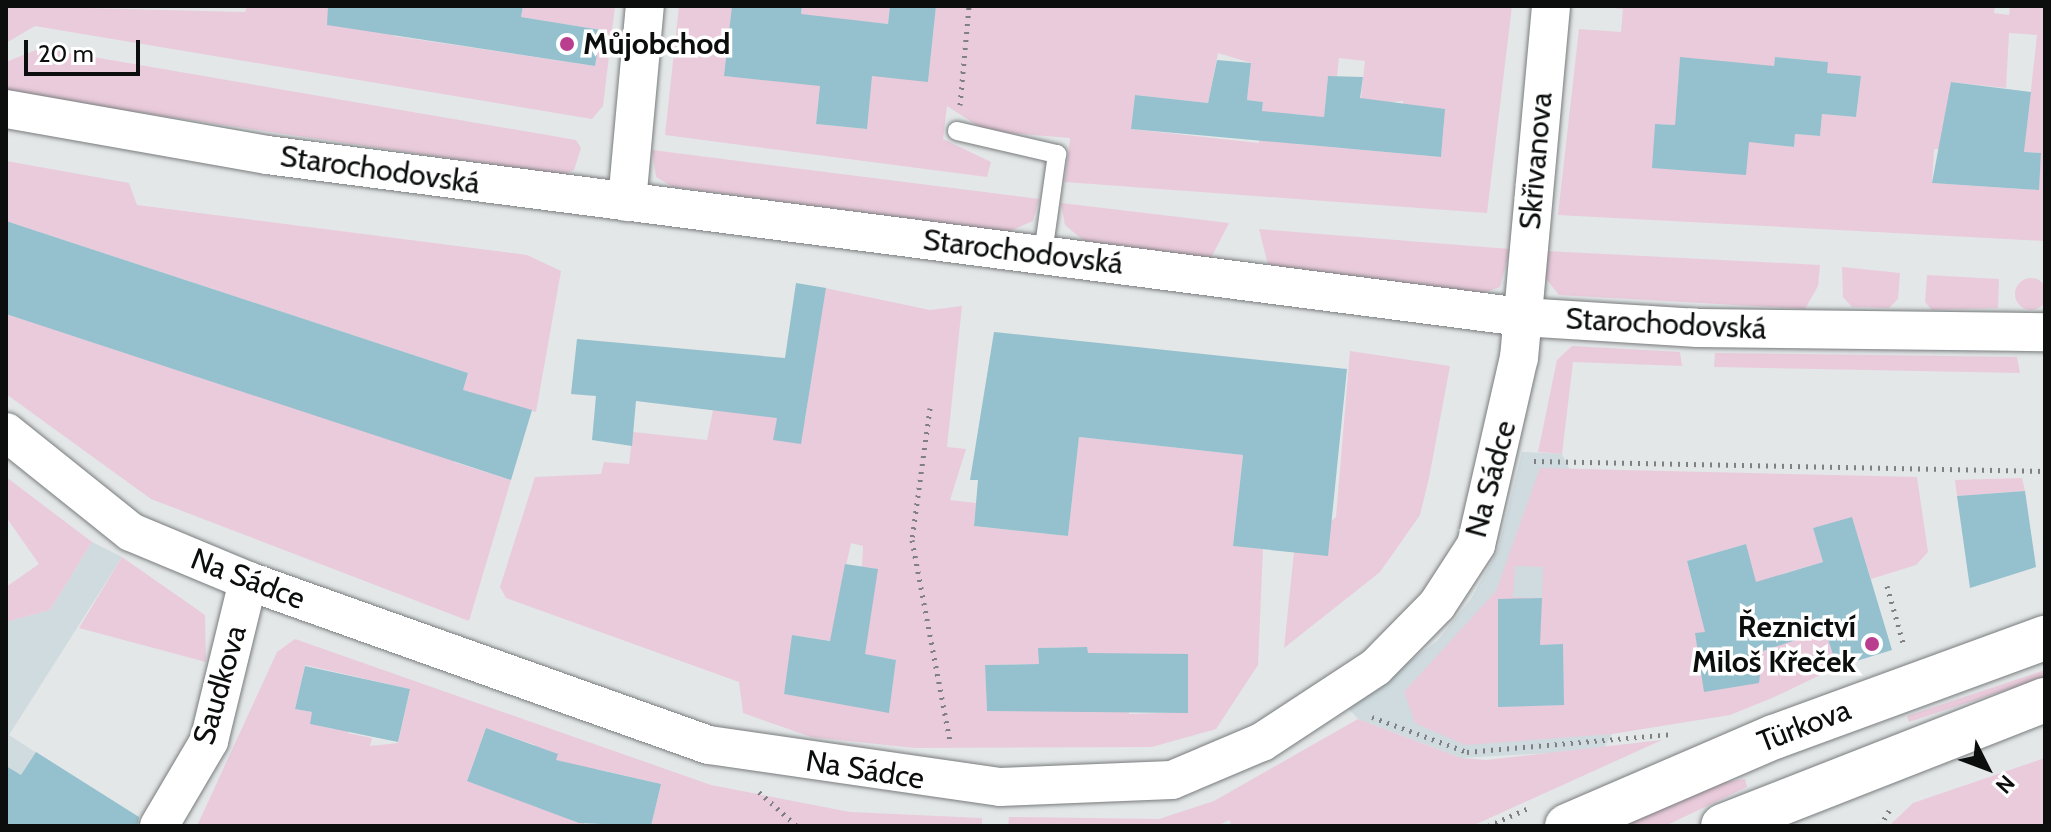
<!DOCTYPE html>
<meta charset="utf-8">
<style>
body{margin:0}
#map{position:relative;width:2051px;height:832px;overflow:hidden;background:#e3e7e8;font-family:Cabin,sans-serif}
div>[style]{position:absolute}
.built>*{inset:0;background:#cfdbdf}
.green>*{inset:0;background:#eacbdb}
.round{border-radius:50%}
.building>*{inset:0;background:#95c0ce}
.path>*{height:5px;margin-top:-2.5px;transform-origin:0;background:repeating-linear-gradient(90deg,#7e8081 0 2px,transparent 0 8px)}
.roads{filter:drop-shadow(0 0 2px #797c7d) drop-shadow(0 0 2px #797c7d)}
.lane>*{height:18px;margin:-9px;padding:0 9px;transform-origin:9px;border-radius:9px;background:#fff}
.street>*{height:38px;margin:-19px;padding:0 19px;transform-origin:19px;border-radius:19px;background:#fff}
.secondary>*{height:44px;margin:-22px;padding:0 22px;transform-origin:22px;border-radius:22px;background:#fff}
.dots>*{width:22px;height:22px;translate:-50% -50%;box-sizing:border-box;border:4px solid #fff;border-radius:50%}
span{translate:-50% -50%;white-space:nowrap;text-align:center;line-height:1.15;-webkit-text-stroke:7px #fff;paint-order:stroke}
.poi-label{font-size:30px;color:#0c0d0d;font-weight:700}
.left{translate:0 -50%;text-align:left}
.right{translate:-100% -50%;text-align:right}
.street-label{font-size:30px;color:#0c0d0d}
.frame{position:absolute;inset:0;border:8px solid #0c0d0d;pointer-events:none}
.north{position:absolute;left:1947px;top:728px;width:80px;height:80px;-webkit-text-stroke:6px #fff;paint-order:stroke;rotate:132deg;font-size:22px;font-weight:700;line-height:32px;text-align:center;color:#0c0d0d}
.north::after{content:'';display:block;margin:auto;width:28px;height:36px;background:#0c0d0d;clip-path:polygon(50% 0,100% 100%,50% 72%,0 100%)}
.scale{position:absolute;left:24px;top:40px;width:116px;height:36px;box-sizing:border-box;border:4px solid #0c0d0d;border-top:0;padding-left:10px;font-size:24px;line-height:28px;white-space:nowrap;color:#0c0d0d;-webkit-text-stroke:6px #fff;paint-order:stroke}
</style>
<div id="map">
<div class="built">
<div style="clip-path:polygon(1522px 452px,1562px 454px,1569px 468px,1612px 734px,1603px 750px,1461px 758px,1358px 719px,1348px 708px,1437px 641px,1471px 599px,1498px 550px)"></div>
<div style="clip-path:polygon(92px 542px,122px 557px,9px 735px,144px 823px,6px 826px,6px 622px,50px 610px)"></div>
</div>
<div class="green">
<div style="clip-path:polygon(6px 6px,245px 12px,247px 6px,368px 6px,394px 36px,595px 66px,600px 30px,521px 17px,523px 6px,615px 6px,603px 106px,592px 119px,35px 26px,6px 43px)"></div>
<div style="clip-path:polygon(evenodd,679px 6px,732px 6px,725px 76px,793px 83px,802px 6px,890px 6px,888px 24px,856px 21px,928px 82px,936px 6px,1512px 6px,1487px 213px,1065px 182px,1070px 138px,986px 131px,947px 106px,943px 139px,991px 162px,987px 177px,665px 135px,679px 6px,1218px 53px,1251px 63px,1247px 100px,1263px 102px,1259px 143px,1131px 129px,1135px 95px,1208px 103px,1218px 53px,679px 6px,1339px 58px,1365px 61px,1360px 105px,1403px 101px,1403px 107px,1444px 120px,1441px 157px,1296px 144px,1294px 114px,1324px 117px,1328px 76px,1337px 76px,1339px 58px,679px 6px,820px 89px,867px 129px,816px 124px,820px 89px)"></div>
<div style="clip-path:polygon(evenodd,1597px 6px,1995px 6px,1994px 13px,2009px 15px,2010px 6px,2045px 6px,2045px 241px,1558px 215px,1579px 29px,1621px 32px,1623px 9px,1597px 6px,2009px 33px,2037px 35px,2024px 152px,2041px 153px,2038px 190px,1932px 183px,1934px 149px,1951px 150px,1951px 82px,2006px 88px,2009px 33px,1597px 6px,1775px 57px,1827px 62px,1827px 73px,1861px 77px,1856px 117px,1822px 114px,1820px 136px,1795px 134px,1793px 147px,1766px 144px,1754px 90px,1653px 168px,1655px 124px,1675px 125px,1680px 58px,1774px 67px,1775px 57px)"></div>
<div style="clip-path:polygon(41px 48px,576px 140px,581px 148px,574px 170px,563px 175px,6px 93px,6px 62px)"></div>
<div style="clip-path:polygon(652px 150px,1039px 199px,1033px 221px,1008px 232px,673px 187px,656px 177px)"></div>
<div style="clip-path:polygon(6px 161px,129px 183px,137px 205px,527px 255px,561px 271px,536px 412px,475px 394px,454px 462px,511px 480px,469px 621px,151px 499px,6px 394px,6px 314px,442px 456px,468px 373px,6px 221px)"></div>
<div style="clip-path:polygon(1061px 203px,1229px 223px,1211px 258px,1084px 241px,1065px 225px)"></div>
<div style="clip-path:polygon(1259px 229px,1510px 249px,1500px 287px,1481px 294px,1268px 265px)"></div>
<div style="clip-path:polygon(1546px 251px,1820px 265px,1818px 286px,1805px 309px,1559px 295px,1543px 275px)"></div>
<div style="clip-path:polygon(1842px 267px,1900px 273px,1898px 299px,1889px 308px,1852px 307px,1843px 297px)"></div>
<div style="clip-path:polygon(1927px 275px,1999px 279px,1998px 308px,1932px 310px,1925px 302px)"></div>
<div class="round" style="left:2015px;top:278px;width:32px;height:32px"></div>
<div style="clip-path:polygon(evenodd,825px 288px,930px 310px,962px 306px,947px 447px,966px 449px,950px 500px,976px 503px,974px 526px,1068px 536px,1079px 437px,1243px 455px,1233px 546px,1263px 549px,1258px 665px,1216px 729px,1152px 747px,915px 748px,811px 737px,743px 713px,739px 682px,506px 598px,500px 587px,535px 477px,601px 474px,604px 462px,629px 464px,633px 432px,707px 440px,713px 410px,805px 420px,825px 288px,851px 543px,863px 546px,862px 567px,874px 568px,835px 617px,851px 543px,825px 288px,793px 635px,850px 644px,877px 666px,879px 657px,896px 660px,889px 712px,784px 694px,793px 635px,825px 288px,1087px 647px,1088px 695px,1071px 710px,987px 711px,985px 665px,1039px 664px,1039px 648px,1087px 647px,825px 288px,1129px 654px,1188px 654px,1188px 712px,1129px 714px,1129px 654px)"></div>
<div style="clip-path:polygon(1572px 346px,1680px 352px,1682px 366px,1573px 362px,1562px 454px,1538px 452px,1557px 360px)"></div>
<div style="clip-path:polygon(1350px 351px,1450px 366px,1429px 478px,1420px 515px,1380px 572px,1284px 648px,1294px 552px,1336px 517px)"></div>
<div style="clip-path:polygon(1715px 353px,2017px 357px,2020px 373px,1714px 367px)"></div>
<div style="clip-path:polygon(evenodd,1540px 468px,1917px 477px,1928px 552px,1916px 565px,1871px 579px,1852px 518px,1813px 528px,1823px 562px,1782px 574px,1802px 638px,1825px 630px,1837px 667px,1772px 698px,1730px 715px,1612px 734px,1465px 745px,1415px 723px,1404px 692px,1496px 591px,1540px 468px,1746px 544px,1746px 578px,1694px 590px,1687px 561px,1746px 544px,1540px 468px,1515px 566px,1543px 567px,1542px 598px,1513px 597px,1515px 566px,1540px 468px,1538px 598px,1540px 645px,1563px 644px,1564px 705px,1498px 707px,1498px 600px,1538px 598px)"></div>
<div style="clip-path:polygon(6px 477px,92px 542px,50px 610px,6px 622px,6px 587px,39px 564px,6px 517px)"></div>
<div style="clip-path:polygon(2022px 478px,2025px 491px,1957px 496px,1955px 480px)"></div>
<div style="clip-path:polygon(122px 557px,205px 615px,206px 662px,79px 628px)"></div>
<div style="clip-path:polygon(evenodd,295px 639px,711px 785px,850px 812px,982px 818px,982px 826px,651px 826px,661px 784px,597px 769px,584px 824px,592px 826px,197px 826px,277px 652px,295px 639px,305px 665px,410px 689px,398px 743px,370px 746px,372px 738px,348px 733px,350px 720px,334px 729px,311px 724px,312px 712px,295px 709px,305px 665px,295px 639px,486px 728px,535px 745px,539px 808px,467px 780px,486px 728px)"></div>
<div style="clip-path:polygon(2045px 670px,2045px 677px,1909px 722px,1907px 716px)"></div>
<div style="clip-path:polygon(1358px 719px,1461px 758px,1486px 760px,1662px 740px,1472px 826px,1232px 826px,1229px 820px,1217px 826px,1008px 826px,1009px 817px,1159px 819px,1214px 801px)"></div>
<div style="clip-path:polygon(2045px 758px,2045px 826px,1889px 826px,1913px 803px)"></div>
<div style="clip-path:polygon(1745px 779px,1747px 787px,1665px 826px,1614px 826px,1702px 786px)"></div>
</div>
<div class="building">
<div style="clip-path:polygon(328px 6px,523px 6px,521px 17px,601px 30px,595px 66px,327px 25px)"></div>
<div style="clip-path:polygon(732px 6px,802px 6px,801px 14px,888px 24px,890px 6px,936px 6px,928px 82px,872px 76px,867px 129px,816px 124px,820px 86px,724px 76px)"></div>
<div style="clip-path:polygon(1680px 57px,1774px 66px,1775px 57px,1828px 62px,1827px 73px,1861px 76px,1856px 117px,1822px 114px,1820px 136px,1795px 134px,1794px 147px,1749px 142px,1746px 175px,1652px 168px,1655px 124px,1675px 125px)"></div>
<div style="clip-path:polygon(1217px 60px,1251px 63px,1247px 100px,1263px 102px,1262px 111px,1324px 117px,1328px 76px,1363px 77px,1360px 98px,1445px 109px,1441px 157px,1131px 129px,1135px 95px,1208px 103px)"></div>
<div style="clip-path:polygon(1951px 82px,2031px 92px,2024px 152px,2041px 153px,2039px 190px,1932px 183px)"></div>
<div style="clip-path:polygon(6px 221px,468px 373px,463px 390px,532px 410px,511px 480px,6px 314px)"></div>
<div style="clip-path:polygon(796px 283px,826px 288px,801px 444px,773px 440px,777px 418px,636px 401px,632px 446px,592px 440px,596px 396px,571px 394px,577px 339px,785px 358px)"></div>
<div style="clip-path:polygon(994px 332px,1347px 369px,1328px 556px,1233px 546px,1243px 455px,1079px 437px,1068px 536px,974px 526px,978px 480px,970px 480px)"></div>
<div style="clip-path:polygon(2025px 491px,2036px 567px,1970px 588px,1957px 496px)"></div>
<div style="clip-path:polygon(1852px 517px,1892px 650px,1837px 667px,1825px 630px,1763px 651px,1759px 683px,1704px 692px,1695px 633px,1705px 632px,1687px 561px,1746px 544px,1756px 582px,1823px 562px,1813px 528px)"></div>
<div style="clip-path:polygon(845px 564px,878px 569px,865px 654px,896px 660px,889px 713px,784px 694px,792px 635px,830px 641px)"></div>
<div style="clip-path:polygon(1542px 598px,1540px 645px,1563px 644px,1564px 705px,1498px 707px,1498px 599px)"></div>
<div style="clip-path:polygon(1087px 647px,1088px 653px,1188px 654px,1188px 713px,987px 711px,985px 665px,1039px 664px,1038px 648px)"></div>
<div style="clip-path:polygon(305px 666px,410px 689px,398px 742px,310px 724px,312px 712px,295px 709px)"></div>
<div style="clip-path:polygon(486px 728px,558px 754px,556px 760px,661px 784px,651px 826px,579px 823px,467px 781px)"></div>
<div style="clip-path:polygon(36px 752px,139px 817px,137px 826px,6px 826px,6px 766px,21px 775px)"></div>
</div>
<div class="path">
<div style="left:960px;top:105px;width:99px;rotate:-84.8deg"></div>
<div style="left:930px;top:408px;width:133px;rotate:97.8deg"></div>
<div style="left:912px;top:540px;width:206px;rotate:79.3deg"></div>
<div style="left:1534px;top:461px;width:511px;rotate:1.12deg"></div>
<div style="left:1887px;top:586px;width:62px;rotate:74.2deg"></div>
<div style="left:1372px;top:717px;width:101px;rotate:20.2deg"></div>
<div style="left:1467px;top:752px;width:205px;rotate:-5deg"></div>
<div style="left:759px;top:792px;width:51px;rotate:41.8deg"></div>
<div style="left:1488px;top:826px;width:47px;rotate:-23.8deg"></div>
<div style="left:1880px;top:826px;width:23px;rotate:-59deg"></div>
</div>
<div class="roads">
<div class="lane">
<div style="left:957px;top:131px;width:103px;rotate:13deg"></div>
<div style="left:1057px;top:154px;width:101px;rotate:98deg"></div>
</div>
<div class="street">
<div style="left:6px;top:109px;width:265px;rotate:10deg"></div>
<div style="left:267px;top:155px;width:1265px;rotate:7.36deg"></div>
<div style="left:1522px;top:317px;width:176px;rotate:3.6deg"></div>
<div style="left:1698px;top:328px;width:347px;rotate:0.7deg"></div>
<div style="left:627px;top:202px;width:197px;rotate:-84.8deg"></div>
<div style="left:6px;top:432px;width:160px;rotate:38.7deg"></div>
<div style="left:131px;top:532px;width:127px;rotate:22.7deg"></div>
<div style="left:248px;top:581px;width:489px;rotate:19.6deg"></div>
<div style="left:709px;top:745px;width:294px;rotate:8.2deg"></div>
<div style="left:1000px;top:787px;width:172px;rotate:-2.3deg"></div>
<div style="left:1172px;top:780px;width:98px;rotate:-22.9deg"></div>
<div style="left:1262px;top:742px;width:136px;rotate:-33.3deg"></div>
<div style="left:1376px;top:667px;width:87px;rotate:-45.5deg"></div>
<div style="left:1437px;top:605px;width:72px;rotate:-57deg"></div>
<div style="left:1476px;top:545px;width:192px;rotate:-77.1deg"></div>
<div style="left:1519px;top:358px;width:353px;rotate:-84.8deg"></div>
<div style="left:159px;top:826px;width:99px;rotate:-59.5deg"></div>
<div style="left:209px;top:741px;width:165px;rotate:-76.3deg"></div>
</div>
<div class="secondary">
<div style="left:1567px;top:826px;width:225px;rotate:-23.3deg"></div>
<div style="left:1774px;top:737px;width:289px;rotate:-20.1deg"></div>
<div style="left:1723px;top:826px;width:346px;rotate:-21.4deg"></div>
</div>
</div>
<div class="dots">
<div style="left:567px;top:44px;background:#ba3e8e"></div>
<div style="left:1872px;top:644px;background:#ba3e8e"></div>
</div>
<div class="poi-label">
<span class="left" style="left:583px;top:44px">Můjobchod</span>
<span class="right" style="left:1856px;top:644px">Řeznictví<br>Miloš Křeček</span>
</div>
<div class="street-label">
<span style="left:1536px;top:161px;rotate:-85deg">Skřivanova</span>
<span style="left:380px;top:170px;rotate:8deg">Starochodovská</span>
<span style="left:1023px;top:252px;rotate:7deg">Starochodovská</span>
<span style="left:1666px;top:324px;rotate:3deg">Starochodovská</span>
<span style="left:1491px;top:479px;rotate:-75deg">Na Sádce</span>
<span style="left:248px;top:579px;rotate:21deg">Na Sádce</span>
<span style="left:220px;top:685px;rotate:-74deg">Saudkova</span>
<span style="left:1804px;top:726px;rotate:-21deg">Türkova</span>
<span style="left:865px;top:770px;rotate:9deg">Na Sádce</span>
</div>
<div class="frame"></div>
<div class="north">N</div>
<div class="scale">20 m</div>
</div>
